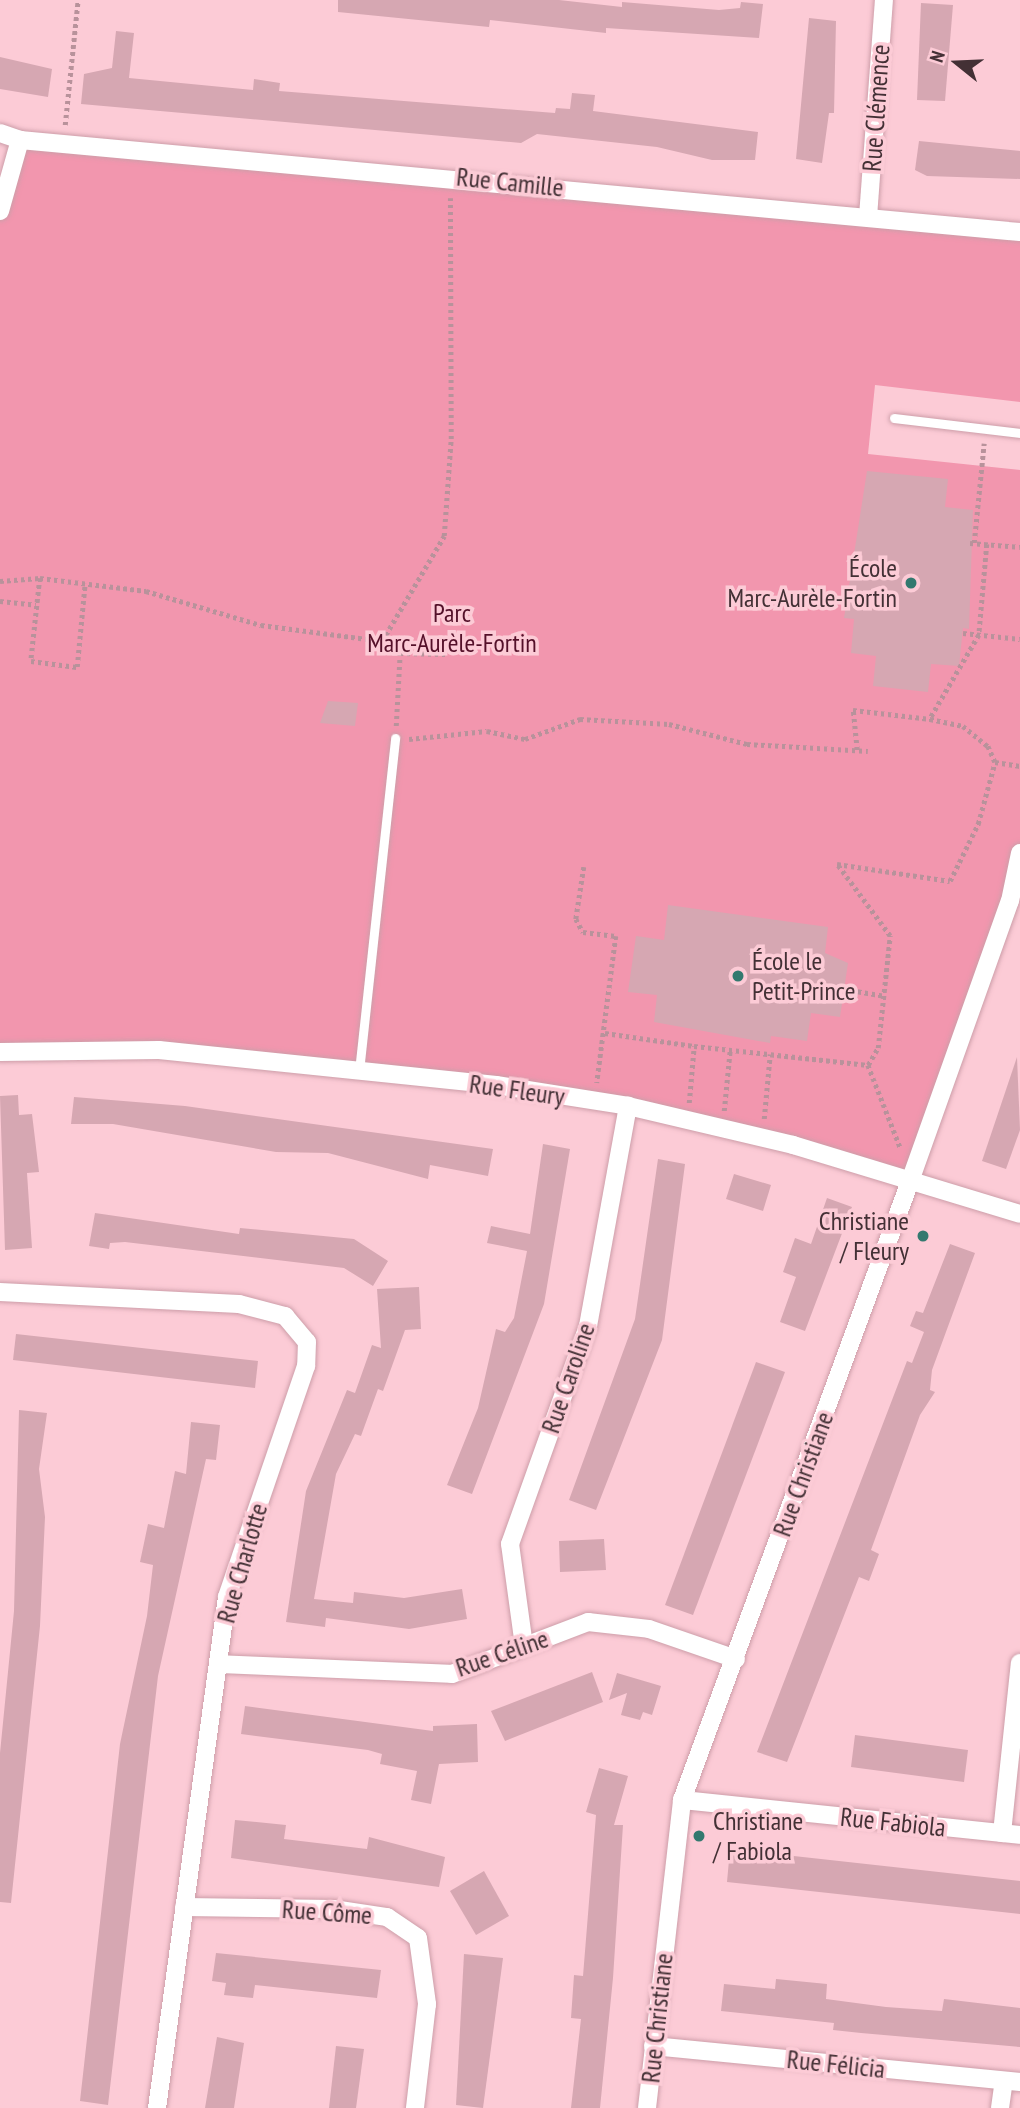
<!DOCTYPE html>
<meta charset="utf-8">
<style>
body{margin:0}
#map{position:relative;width:1020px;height:2108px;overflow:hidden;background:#fccbd6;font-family:"PT Sans Narrow",sans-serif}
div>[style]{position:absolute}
.green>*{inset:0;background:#f296ae}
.building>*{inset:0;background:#d6a7b2}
.path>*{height:4.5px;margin-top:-2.25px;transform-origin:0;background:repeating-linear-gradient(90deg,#b8929b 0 3.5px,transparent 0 7px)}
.roads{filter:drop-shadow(0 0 2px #cd9ea9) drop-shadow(0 0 2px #cd9ea9)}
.lane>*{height:9px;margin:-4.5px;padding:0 4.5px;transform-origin:4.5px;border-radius:4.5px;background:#fff}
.street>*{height:18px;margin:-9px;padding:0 9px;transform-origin:9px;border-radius:9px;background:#fff}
.dots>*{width:19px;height:19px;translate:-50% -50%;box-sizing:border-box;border:4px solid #fccbd6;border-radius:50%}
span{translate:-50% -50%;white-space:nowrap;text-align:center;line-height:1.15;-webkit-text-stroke:7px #fccbd6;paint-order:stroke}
.street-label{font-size:26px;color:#433035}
.poi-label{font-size:26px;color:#433035}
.right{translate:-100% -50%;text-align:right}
.left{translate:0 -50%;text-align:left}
.park-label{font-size:26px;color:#541029}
.north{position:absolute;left:922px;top:28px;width:70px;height:70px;-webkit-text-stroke:5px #fccbd6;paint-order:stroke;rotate:288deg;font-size:19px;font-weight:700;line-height:28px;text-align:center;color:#433035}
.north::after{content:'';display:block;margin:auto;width:24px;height:32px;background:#433035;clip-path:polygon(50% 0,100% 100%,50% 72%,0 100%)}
</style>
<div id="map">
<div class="green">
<div style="clip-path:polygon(20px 140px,1020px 232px,1020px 402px,875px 385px,868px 454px,1020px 470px,1020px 853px,909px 1184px,628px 1106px,159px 1050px,0 1052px,0 211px)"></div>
</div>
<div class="building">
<div style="clip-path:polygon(338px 0,559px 0,622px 7px,622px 2px,719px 10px,740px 8px,741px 2px,763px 4px,759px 38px,606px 28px,606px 33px,490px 20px,489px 27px,338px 12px)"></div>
<div style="clip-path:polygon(921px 3px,953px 5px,945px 101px,917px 100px)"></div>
<div style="clip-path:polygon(809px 18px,836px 21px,834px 113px,829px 113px,822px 163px,796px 159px)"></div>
<div style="clip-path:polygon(116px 31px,134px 33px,129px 78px,253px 90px,254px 79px,280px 83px,279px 91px,555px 113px,556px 108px,570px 109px,572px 93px,595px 95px,593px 111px,758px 132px,755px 160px,712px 160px,657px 147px,537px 134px,521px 143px,81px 104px,84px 74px,112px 68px)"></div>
<div style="clip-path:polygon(0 57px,52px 69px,48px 97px,0 89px)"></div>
<div style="clip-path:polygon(919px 141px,1020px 151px,1020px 179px,927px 176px,915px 170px)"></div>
<div style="clip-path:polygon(867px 471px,948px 479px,945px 507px,973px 510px,969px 629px,963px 628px,959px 666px,931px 664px,928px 692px,873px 686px,876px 656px,851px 653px,854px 619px,844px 618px)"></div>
<div style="clip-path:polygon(328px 701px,358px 703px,355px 726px,320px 723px)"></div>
<div style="clip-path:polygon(668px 905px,828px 927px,825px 953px,848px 963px,840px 1017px,811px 1013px,807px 1041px,771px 1036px,770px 1043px,654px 1022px,657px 995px,628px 992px,636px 936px,664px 940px)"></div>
<div style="clip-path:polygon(1017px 1057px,1020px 1130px,1006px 1169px,982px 1161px)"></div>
<div style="clip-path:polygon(18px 1095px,19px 1115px,32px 1114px,39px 1172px,27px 1173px,32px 1248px,5px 1250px,0 1096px)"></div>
<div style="clip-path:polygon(74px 1097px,185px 1106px,493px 1149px,488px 1176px,430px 1165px,428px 1179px,328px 1153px,276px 1152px,113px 1124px,71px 1124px)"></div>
<div style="clip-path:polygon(543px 1144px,570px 1149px,544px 1304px,472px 1494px,447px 1485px,478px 1408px,496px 1329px,505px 1332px,514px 1318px,527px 1251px,487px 1243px,491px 1226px,530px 1234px)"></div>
<div style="clip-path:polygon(658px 1159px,685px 1164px,662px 1340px,596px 1510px,569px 1500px,635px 1319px)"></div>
<div style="clip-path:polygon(734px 1174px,771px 1185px,763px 1211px,726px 1199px)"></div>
<div style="clip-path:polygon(827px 1198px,852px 1207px,805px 1331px,780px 1322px,796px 1277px,783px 1272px,795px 1238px,811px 1244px)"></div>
<div style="clip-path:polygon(95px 1213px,239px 1234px,240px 1228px,354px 1239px,388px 1261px,373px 1286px,344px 1268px,125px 1242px,110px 1243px,109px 1249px,89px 1246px)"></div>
<div style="clip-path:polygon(950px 1244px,975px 1253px,932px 1370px,930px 1390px,935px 1392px,920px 1415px,871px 1550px,879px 1554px,869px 1581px,859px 1577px,787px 1762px,757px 1752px,907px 1361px,912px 1363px,924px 1332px,910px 1326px,916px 1311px,923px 1313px)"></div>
<div style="clip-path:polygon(419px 1287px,421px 1329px,405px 1330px,383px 1391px,378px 1389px,361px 1436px,355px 1434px,336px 1474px,314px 1599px,353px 1603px,354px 1592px,404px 1598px,462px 1589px,467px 1619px,409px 1629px,326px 1618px,325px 1627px,286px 1622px,306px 1491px,347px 1390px,355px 1393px,372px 1345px,381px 1348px,377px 1289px)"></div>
<div style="clip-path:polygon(16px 1334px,258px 1361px,255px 1388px,13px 1360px)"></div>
<div style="clip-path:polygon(756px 1362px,785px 1372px,693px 1615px,665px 1605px)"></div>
<div style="clip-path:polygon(19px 1410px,47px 1413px,39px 1469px,45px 1517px,40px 1626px,11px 1903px,0 1902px,0 1753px,14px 1611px)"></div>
<div style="clip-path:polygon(191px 1422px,220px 1425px,216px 1460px,206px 1459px,158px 1676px,108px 2105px,80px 2101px,120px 1744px,147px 1616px,153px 1565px,140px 1562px,148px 1524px,164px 1528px,175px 1471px,186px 1474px)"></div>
<div style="clip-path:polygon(604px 1539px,606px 1570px,560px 1572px,559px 1541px)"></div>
<div style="clip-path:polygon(592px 1672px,603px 1702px,505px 1741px,491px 1711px)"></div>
<div style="clip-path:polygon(617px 1673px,661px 1686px,652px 1715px,643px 1712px,640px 1720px,621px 1715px,627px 1693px,609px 1700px)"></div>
<div style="clip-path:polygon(245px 1706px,433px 1731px,433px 1726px,477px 1724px,478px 1762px,439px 1764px,431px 1804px,411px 1800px,417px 1771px,380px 1764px,382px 1754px,368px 1750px,241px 1734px)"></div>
<div style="clip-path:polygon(855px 1735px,968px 1750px,964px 1782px,851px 1767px)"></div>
<div style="clip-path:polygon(599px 1768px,628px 1776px,614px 1825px,623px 1825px,613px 1978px,600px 2108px,571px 2108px,581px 2019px,571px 2018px,574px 1975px,583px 1976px,596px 1815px,586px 1812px)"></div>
<div style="clip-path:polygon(235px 1820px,286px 1825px,284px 1839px,367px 1849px,369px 1837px,445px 1857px,439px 1887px,231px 1858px)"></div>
<div style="clip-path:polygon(730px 1849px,1020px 1881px,1020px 1914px,727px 1882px)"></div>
<div style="clip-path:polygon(484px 1871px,509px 1916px,476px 1935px,450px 1891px)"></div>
<div style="clip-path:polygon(216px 1953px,381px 1970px,377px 1998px,255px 1985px,253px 1998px,224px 1995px,226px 1983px,212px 1981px)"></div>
<div style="clip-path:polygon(464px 1954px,503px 1958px,483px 2108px,456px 2105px)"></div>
<div style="clip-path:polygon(776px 1979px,827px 1984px,826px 1999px,886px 2007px,942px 2011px,944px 1999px,1020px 2008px,1020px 2047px,861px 2033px,833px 2030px,834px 2023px,721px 2011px,724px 1984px,775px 1989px)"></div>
<div style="clip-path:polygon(217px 2037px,244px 2043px,234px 2108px,205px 2108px)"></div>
<div style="clip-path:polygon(336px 2046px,364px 2049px,356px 2108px,329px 2108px)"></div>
</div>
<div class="path">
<div style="left:65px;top:125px;width:126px;rotate:-84.1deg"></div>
<div style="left:970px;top:543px;width:50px;rotate:4.6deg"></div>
<div style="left:974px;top:543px;width:100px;rotate:-84.3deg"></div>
<div style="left:987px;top:544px;width:91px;rotate:95deg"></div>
<div style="left:979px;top:635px;width:97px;rotate:120.3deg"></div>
<div style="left:930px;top:719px;width:34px;rotate:12deg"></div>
<div style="left:963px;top:726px;width:32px;rotate:39deg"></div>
<div style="left:988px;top:746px;width:17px;rotate:66deg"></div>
<div style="left:40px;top:578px;width:83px;rotate:96.2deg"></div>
<div style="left:31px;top:661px;width:46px;rotate:7.4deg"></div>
<div style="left:77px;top:667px;width:84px;rotate:-84.6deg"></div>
<div style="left:0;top:581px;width:40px;rotate:-4.3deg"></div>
<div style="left:40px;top:578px;width:107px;rotate:7deg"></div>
<div style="left:146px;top:591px;width:120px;rotate:16.5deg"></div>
<div style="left:261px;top:625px;width:122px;rotate:7.5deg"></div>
<div style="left:382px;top:641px;width:22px;rotate:34deg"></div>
<div style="left:400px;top:653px;width:45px;rotate:1.3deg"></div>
<div style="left:0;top:601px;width:36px;rotate:6deg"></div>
<div style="left:963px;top:633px;width:57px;rotate:6deg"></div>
<div style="left:382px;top:641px;width:122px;rotate:-59.4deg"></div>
<div style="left:444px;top:536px;width:97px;rotate:-85.9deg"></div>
<div style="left:451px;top:439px;width:241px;rotate:-90.2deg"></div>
<div style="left:396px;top:726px;width:73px;rotate:-86.9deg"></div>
<div style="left:409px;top:739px;width:78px;rotate:-5.9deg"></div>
<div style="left:487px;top:731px;width:39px;rotate:12deg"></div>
<div style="left:525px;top:739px;width:59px;rotate:-20deg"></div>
<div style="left:580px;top:719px;width:89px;rotate:3.2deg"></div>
<div style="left:669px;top:724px;width:81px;rotate:14.4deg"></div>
<div style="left:747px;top:744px;width:121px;rotate:3.3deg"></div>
<div style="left:857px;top:750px;width:40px;rotate:-95.7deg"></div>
<div style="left:853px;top:710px;width:78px;rotate:6.7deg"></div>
<div style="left:584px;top:867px;width:53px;rotate:98.7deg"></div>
<div style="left:576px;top:919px;width:15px;rotate:62deg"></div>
<div style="left:583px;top:932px;width:33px;rotate:7deg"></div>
<div style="left:616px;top:936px;width:148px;rotate:97.4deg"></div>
<div style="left:844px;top:989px;width:42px;rotate:9.7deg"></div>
<div style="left:605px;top:1033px;width:90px;rotate:8.3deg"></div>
<div style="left:868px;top:1065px;width:20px;rotate:-60deg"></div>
<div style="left:878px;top:1048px;width:113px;rotate:-83.9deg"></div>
<div style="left:890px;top:936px;width:89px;rotate:-126.4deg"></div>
<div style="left:837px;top:864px;width:114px;rotate:8.6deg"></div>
<div style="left:950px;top:881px;width:64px;rotate:-63.8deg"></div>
<div style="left:978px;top:824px;width:64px;rotate:-74.7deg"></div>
<div style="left:995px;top:762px;width:25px;rotate:9deg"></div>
<div style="left:868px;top:1065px;width:90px;rotate:68.6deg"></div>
<div style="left:689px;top:1103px;width:57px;rotate:-85deg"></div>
<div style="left:694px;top:1046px;width:175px;rotate:6.2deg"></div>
<div style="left:724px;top:1111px;width:61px;rotate:-84.4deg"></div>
<div style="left:764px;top:1119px;width:65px;rotate:-84.7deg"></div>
</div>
<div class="roads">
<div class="lane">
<div style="left:894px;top:418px;width:127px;rotate:6.8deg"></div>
<div style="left:359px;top:1071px;width:335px;rotate:-83.8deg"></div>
</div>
<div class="street">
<div style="left:0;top:133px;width:21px;rotate:19deg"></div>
<div style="left:20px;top:140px;width:1004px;rotate:5.26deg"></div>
<div style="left:0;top:211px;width:74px;rotate:-74.3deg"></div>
<div style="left:868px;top:217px;width:218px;rotate:-85.8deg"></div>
<div style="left:0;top:1052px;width:159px;rotate:-0.7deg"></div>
<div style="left:159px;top:1050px;width:339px;rotate:5.9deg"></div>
<div style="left:496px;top:1085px;width:134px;rotate:9deg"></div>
<div style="left:628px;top:1106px;width:170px;rotate:13.3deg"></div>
<div style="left:793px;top:1145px;width:237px;rotate:16.9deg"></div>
<div style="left:0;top:1292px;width:239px;rotate:2.9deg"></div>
<div style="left:239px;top:1304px;width:48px;rotate:14.6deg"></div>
<div style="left:285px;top:1316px;width:34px;rotate:50deg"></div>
<div style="left:307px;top:1342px;width:24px;rotate:92deg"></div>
<div style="left:306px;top:1366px;width:244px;rotate:108.9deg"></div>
<div style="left:227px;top:1597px;width:516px;rotate:97.8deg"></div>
<div style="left:524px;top:1646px;width:103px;rotate:-97.8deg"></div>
<div style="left:510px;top:1544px;width:232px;rotate:-70.3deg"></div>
<div style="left:588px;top:1326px;width:224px;rotate:-79.7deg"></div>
<div style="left:218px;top:1664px;width:234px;rotate:2.4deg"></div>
<div style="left:452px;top:1674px;width:146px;rotate:-20.9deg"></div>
<div style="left:588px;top:1622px;width:61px;rotate:6.5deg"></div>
<div style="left:649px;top:1629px;width:92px;rotate:19deg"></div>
<div style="left:682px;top:1800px;width:340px;rotate:5.9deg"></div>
<div style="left:1002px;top:1833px;width:171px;rotate:-84deg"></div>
<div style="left:184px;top:1907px;width:149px;rotate:0.8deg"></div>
<div style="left:333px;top:1909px;width:55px;rotate:8.4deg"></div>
<div style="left:387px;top:1917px;width:37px;rotate:34deg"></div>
<div style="left:418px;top:1938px;width:67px;rotate:82.2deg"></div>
<div style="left:427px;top:2004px;width:105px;rotate:96.6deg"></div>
<div style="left:653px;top:2046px;width:369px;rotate:5.6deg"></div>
<div style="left:647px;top:2108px;width:310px;rotate:-83.5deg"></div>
<div style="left:682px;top:1800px;width:656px;rotate:-69.77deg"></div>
<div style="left:909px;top:1184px;width:300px;rotate:-70.4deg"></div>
<div style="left:1010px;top:901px;width:49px;rotate:-78.2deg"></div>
<div style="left:1000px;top:2108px;width:27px;rotate:-82deg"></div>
</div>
</div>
<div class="dots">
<div style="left:911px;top:583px;background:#33796f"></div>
<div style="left:738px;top:976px;background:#33796f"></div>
<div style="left:923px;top:1236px;background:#33796f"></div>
<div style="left:699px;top:1836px;background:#33796f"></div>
</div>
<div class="street-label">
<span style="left:876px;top:108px;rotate:-86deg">Rue Clémence</span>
<span style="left:510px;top:182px;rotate:6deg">Rue Camille</span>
<span style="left:517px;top:1090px;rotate:8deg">Rue Fleury</span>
<span style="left:568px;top:1378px;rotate:-71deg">Rue Caroline</span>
<span style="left:803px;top:1474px;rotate:-70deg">Rue Christiane</span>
<span style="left:242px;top:1563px;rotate:-74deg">Rue Charlotte</span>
<span style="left:502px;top:1653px;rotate:-19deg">Rue Céline</span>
<span style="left:893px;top:1822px;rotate:6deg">Rue Fabiola</span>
<span style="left:327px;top:1912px;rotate:4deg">Rue Côme</span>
<span style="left:657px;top:2018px;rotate:-84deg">Rue Christiane</span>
<span style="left:836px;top:2064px;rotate:6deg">Rue Félicia</span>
</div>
<div class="poi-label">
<span class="right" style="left:897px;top:583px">École<br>Marc-Aurèle-Fortin</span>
<span class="left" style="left:752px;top:976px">École le<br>Petit-Prince</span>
<span class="right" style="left:909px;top:1236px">Christiane<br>/ Fleury</span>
<span class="left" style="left:713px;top:1836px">Christiane<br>/ Fabiola</span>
</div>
<div class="park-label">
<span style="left:452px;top:628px">Parc<br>Marc-Aurèle-Fortin</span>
</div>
<div class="north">N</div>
</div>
